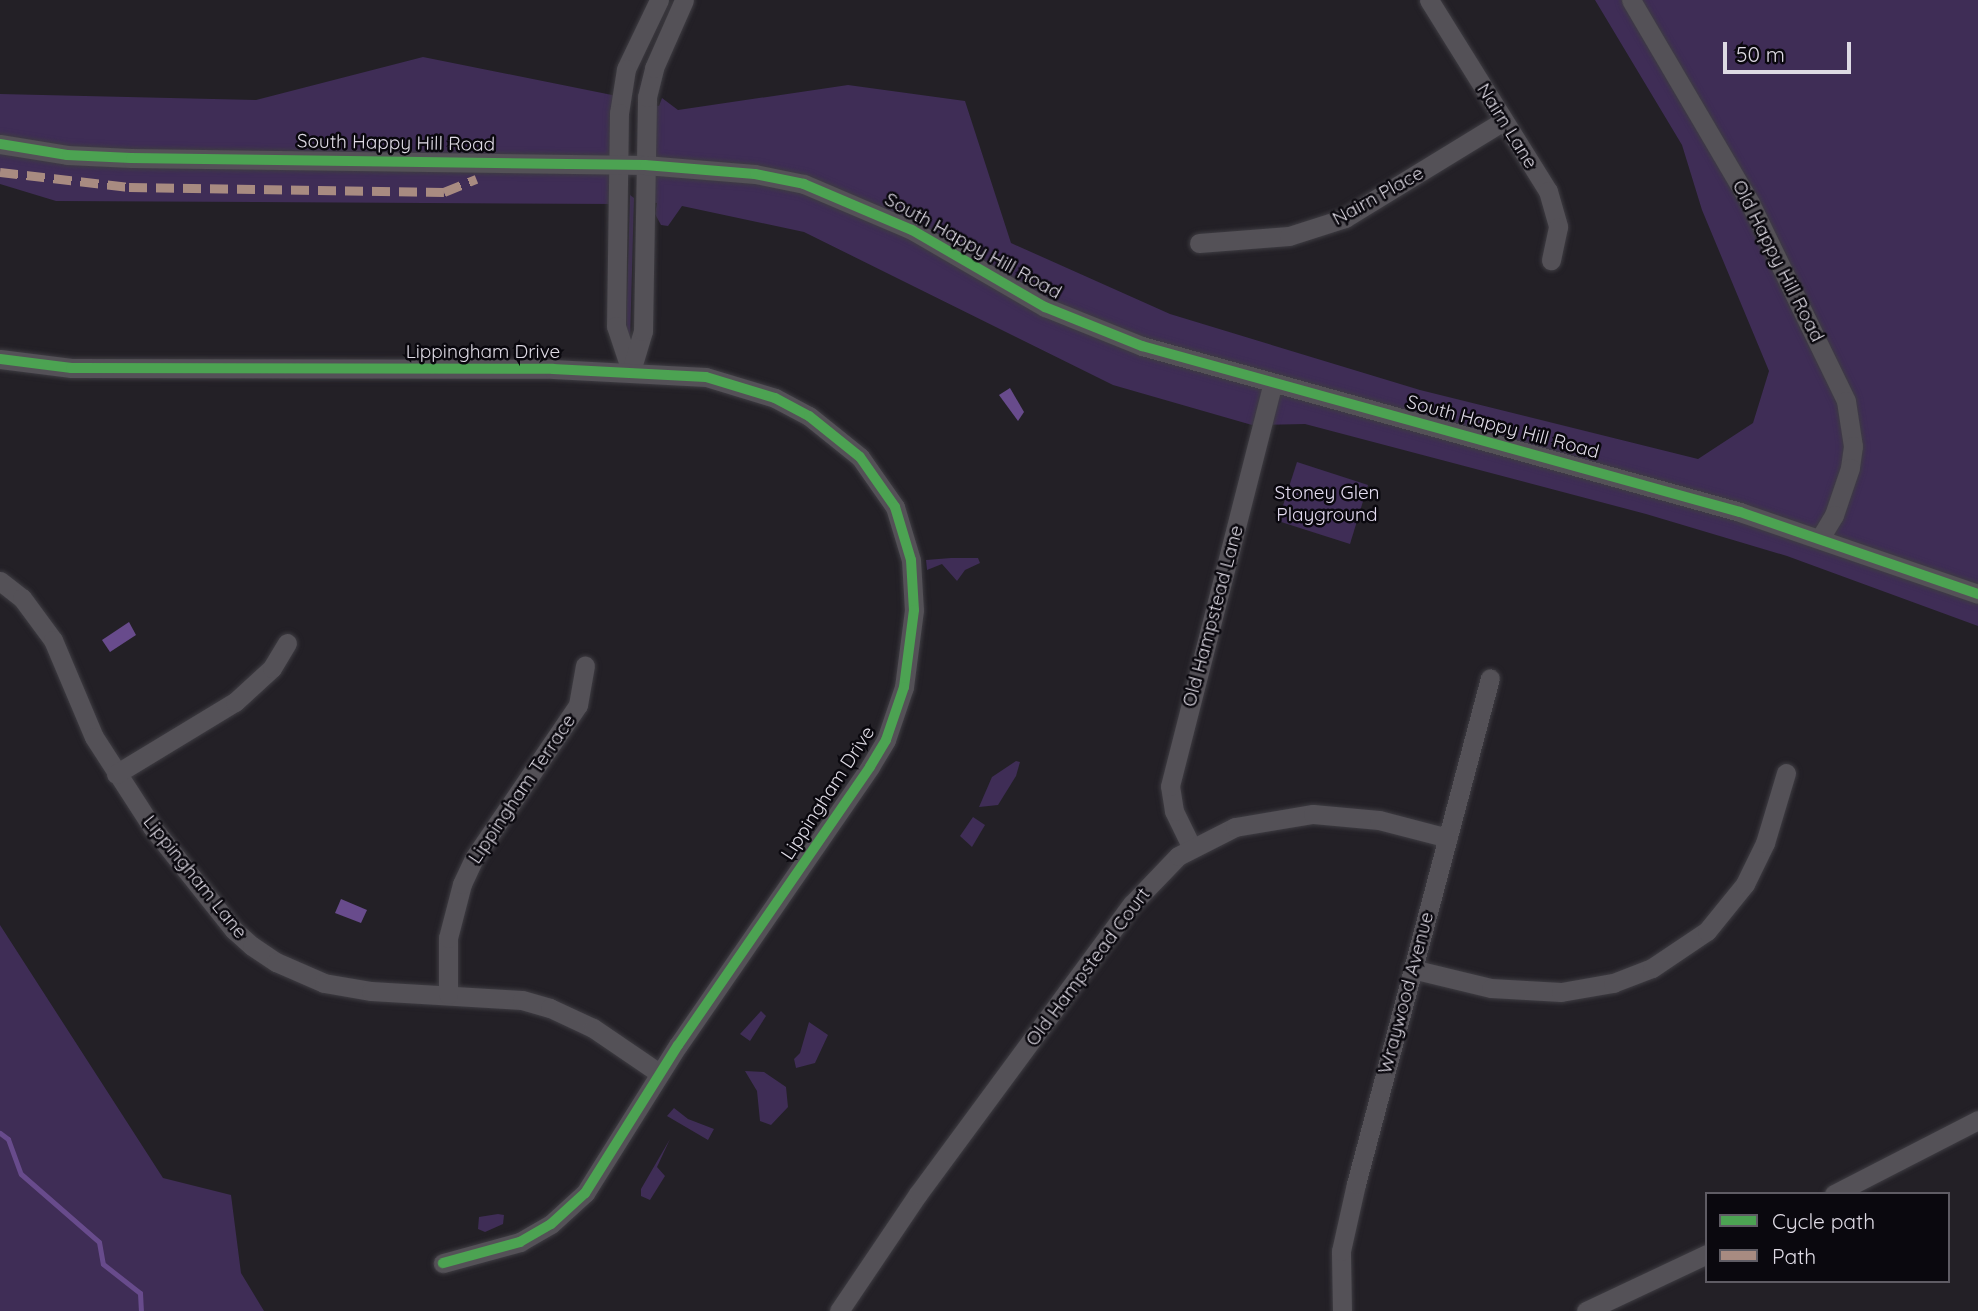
<!DOCTYPE html>
<style>
body{margin:0}
#map{position:relative;width:1978px;height:1311px;overflow:hidden;background:#232026;font-family:Quicksand,sans-serif}
div>[style]{position:absolute}
.green>*{inset:0;background:#3f2d56}
.water>*{inset:0;background:#684b8c}
.stream>*{height:5px;margin:-2.5px;padding:0 2.5px;transform-origin:2.5px;border-radius:2.5px;background:#684b8c}
.roads{filter:drop-shadow(0 0 2px #3e3c42) drop-shadow(0 0 2px #3e3c42)}
.minor>*{height:19px;margin:-9.5px;padding:0 9.5px;transform-origin:9.5px;border-radius:9.5px;background:#545157}
.quiet>*{height:9px;margin-top:-4.5px;transform-origin:0;background:repeating-linear-gradient(90deg,#a88b81 0 18px,transparent 0 27px)}
.cycleway>*{height:10px;margin:-5px;padding:0 5px;transform-origin:5px;border-radius:5px;background:#4ca352}
span{translate:-50% -50%;white-space:nowrap;text-align:center;line-height:1.15;-webkit-text-stroke:5px #0a080e;paint-order:stroke}
.street-label{font-size:19px;color:#dedae4}
.park-label{font-size:19px;color:#e4dcf0}
.legend{position:absolute;left:1705px;top:1192px;width:245px;height:91px;box-sizing:border-box;background:#0a080e;border:2px solid #5f5c64;margin:0;padding:9px 12px;list-style:none;font-size:21px;color:#dedae4}
.legend li{display:flex;align-items:center;gap:14px;height:35px}
.legend b{width:35px;border:2px solid #5f5c64}
.scale{position:absolute;left:1723px;top:42px;width:128px;height:32px;box-sizing:border-box;border:4px solid #dedae4;border-top:0;padding-left:9px;font-size:21px;line-height:24px;white-space:nowrap;color:#dedae4;-webkit-text-stroke:5px #0a080e;paint-order:stroke}
</style>
<div id="map">
<div class="green">
<div style="clip-path:polygon(1595px 0,1978px 0,1978px 626px,1787px 556px,1646px 514px,1305px 424px,1252px 425px,1113px 385px,804px 232px,682px 206px,668px 226px,661px 225px,655px 214px,657px 203px,646px 203px,647px 104px,659px 106px,662px 98px,678px 110px,848px 85px,965px 101px,1011px 243px,1170px 314px,1420px 390px,1698px 459px,1753px 423px,1769px 371px,1702px 210px,1682px 145px)"></div>
<div style="clip-path:polygon(423px 57px,622px 97px,616px 204px,56px 201px,0 184px,0 94px,256px 100px)"></div>
<div style="clip-path:polygon(630px 195px,634px 198px,630px 340px,626px 337px)"></div>
<div style="clip-path:polygon(1297px 462px,1368px 485px,1350px 544px,1278px 521px)"></div>
<div style="clip-path:polygon(951px 558px,978px 558px,980px 563px,965px 570px,957px 581px,942px 564px,927px 570px,926px 560px)"></div>
<div style="clip-path:polygon(1016px 761px,1020px 762px,1016px 776px,998px 805px,979px 807px,992px 777px)"></div>
<div style="clip-path:polygon(973px 817px,985px 825px,972px 847px,960px 836px)"></div>
<div style="clip-path:polygon(0 925px,163px 1178px,231px 1195px,241px 1273px,264px 1311px,0 1311px)"></div>
<div style="clip-path:polygon(761px 1011px,766px 1016px,750px 1041px,740px 1034px)"></div>
<div style="clip-path:polygon(809px 1022px,828px 1035px,815px 1063px,796px 1068px,794px 1059px,800px 1053px)"></div>
<div style="clip-path:polygon(745px 1071px,764px 1072px,786px 1087px,788px 1107px,771px 1125px,760px 1121px,757px 1091px)"></div>
<div style="clip-path:polygon(674px 1108px,688px 1119px,714px 1129px,708px 1140px,667px 1116px)"></div>
<div style="clip-path:polygon(670px 1139px,657px 1167px,665px 1176px,650px 1200px,641px 1196px,641px 1189px)"></div>
<div style="clip-path:polygon(498px 1214px,504px 1215px,503px 1224px,485px 1232px,478px 1229px,479px 1217px)"></div>
</div>
<div class="water">
<div style="clip-path:polygon(1010px 388px,1024px 412px,1018px 421px,999px 395px)"></div>
<div style="clip-path:polygon(129px 622px,136px 635px,110px 652px,102px 640px)"></div>
<div style="clip-path:polygon(341px 899px,367px 910px,361px 923px,335px 913px)"></div>
</div>
<div class="stream">
<div style="left:0;top:1133px;width:10px;rotate:37deg"></div>
<div style="left:8px;top:1139px;width:37px;rotate:70deg"></div>
<div style="left:21px;top:1174px;width:103px;rotate:41.1deg"></div>
<div style="left:99px;top:1242px;width:22px;rotate:80deg"></div>
<div style="left:103px;top:1264px;width:47px;rotate:38.1deg"></div>
<div style="left:140px;top:1293px;width:18px;rotate:87deg"></div>
</div>
<div class="roads">
<div class="minor">
<div style="left:659px;top:0;width:76px;rotate:115.6deg"></div>
<div style="left:626px;top:69px;width:45px;rotate:99deg"></div>
<div style="left:619px;top:113px;width:213px;rotate:90.8deg"></div>
<div style="left:616px;top:326px;width:47px;rotate:71.6deg"></div>
<div style="left:631px;top:371px;width:42px;rotate:-73.3deg"></div>
<div style="left:643px;top:331px;width:234px;rotate:-89deg"></div>
<div style="left:647px;top:97px;width:30px;rotate:-76deg"></div>
<div style="left:654px;top:68px;width:74px;rotate:-66.2deg"></div>
<div style="left:1429px;top:0;width:225px;rotate:58.1deg"></div>
<div style="left:1548px;top:191px;width:37px;rotate:74deg"></div>
<div style="left:1558px;top:227px;width:34px;rotate:102deg"></div>
<div style="left:1631px;top:0;width:235px;rotate:59.6deg"></div>
<div style="left:1750px;top:203px;width:220px;rotate:64.1deg"></div>
<div style="left:1846px;top:401px;width:46px;rotate:81.2deg"></div>
<div style="left:1853px;top:446px;width:22px;rotate:98deg"></div>
<div style="left:1850px;top:468px;width:50px;rotate:108.8deg"></div>
<div style="left:1834px;top:515px;width:27px;rotate:121deg"></div>
<div style="left:0;top:144px;width:68px;rotate:9.3deg"></div>
<div style="left:67px;top:155px;width:64px;rotate:2.7deg"></div>
<div style="left:131px;top:158px;width:514px;rotate:0.78deg"></div>
<div style="left:645px;top:165px;width:110px;rotate:4.7deg"></div>
<div style="left:755px;top:174px;width:50px;rotate:11.5deg"></div>
<div style="left:804px;top:184px;width:117px;rotate:23.1deg"></div>
<div style="left:912px;top:230px;width:154px;rotate:30.1deg"></div>
<div style="left:1045px;top:307px;width:105px;rotate:21.9deg"></div>
<div style="left:1142px;top:346px;width:621px;rotate:15.51deg"></div>
<div style="left:1740px;top:512px;width:252px;rotate:19deg"></div>
<div style="left:1199px;top:243px;width:90px;rotate:-4.4deg"></div>
<div style="left:1289px;top:236px;width:59px;rotate:-17.8deg"></div>
<div style="left:1345px;top:218px;width:185px;rotate:-31.5deg"></div>
<div style="left:0;top:359px;width:72px;rotate:7.2deg"></div>
<div style="left:71px;top:368px;width:482px;rotate:0.1deg"></div>
<div style="left:553px;top:369px;width:153px;rotate:3deg"></div>
<div style="left:706px;top:377px;width:72px;rotate:16.9deg"></div>
<div style="left:775px;top:398px;width:38px;rotate:28deg"></div>
<div style="left:809px;top:416px;width:65px;rotate:38.8deg"></div>
<div style="left:860px;top:457px;width:61px;rotate:55deg"></div>
<div style="left:895px;top:507px;width:55px;rotate:73.2deg"></div>
<div style="left:911px;top:560px;width:50px;rotate:86.6deg"></div>
<div style="left:914px;top:610px;width:78px;rotate:97.4deg"></div>
<div style="left:904px;top:687px;width:56px;rotate:108.8deg"></div>
<div style="left:886px;top:740px;width:31px;rotate:121deg"></div>
<div style="left:870px;top:767px;width:338px;rotate:124.6deg"></div>
<div style="left:678px;top:1045px;width:175px;rotate:122.1deg"></div>
<div style="left:585px;top:1193px;width:46px;rotate:137.6deg"></div>
<div style="left:551px;top:1224px;width:36px;rotate:150deg"></div>
<div style="left:520px;top:1242px;width:80px;rotate:164.7deg"></div>
<div style="left:0;top:581px;width:28px;rotate:38deg"></div>
<div style="left:22px;top:598px;width:52px;rotate:53.6deg"></div>
<div style="left:53px;top:640px;width:105px;rotate:67.1deg"></div>
<div style="left:94px;top:737px;width:107px;rotate:57.2deg"></div>
<div style="left:152px;top:827px;width:132px;rotate:51.5deg"></div>
<div style="left:234px;top:930px;width:24px;rotate:42deg"></div>
<div style="left:252px;top:946px;width:29px;rotate:34deg"></div>
<div style="left:276px;top:962px;width:52px;rotate:23.6deg"></div>
<div style="left:324px;top:983px;width:48px;rotate:9.7deg"></div>
<div style="left:371px;top:991px;width:151px;rotate:3.4deg"></div>
<div style="left:522px;top:1000px;width:29px;rotate:16deg"></div>
<div style="left:550px;top:1008px;width:47px;rotate:24.9deg"></div>
<div style="left:593px;top:1028px;width:80px;rotate:34.3deg"></div>
<div style="left:116px;top:774px;width:139px;rotate:-31.2deg"></div>
<div style="left:235px;top:702px;width:50px;rotate:-42.6deg"></div>
<div style="left:272px;top:668px;width:29px;rotate:-59deg"></div>
<div style="left:1191px;top:846px;width:39px;rotate:-116deg"></div>
<div style="left:1174px;top:811px;width:25px;rotate:-99deg"></div>
<div style="left:1170px;top:786px;width:416px;rotate:-75.7deg"></div>
<div style="left:1412px;top:969px;width:81px;rotate:13.5deg"></div>
<div style="left:1491px;top:988px;width:70px;rotate:3.3deg"></div>
<div style="left:1561px;top:992px;width:53px;rotate:-9.8deg"></div>
<div style="left:1613px;top:983px;width:42px;rotate:-21deg"></div>
<div style="left:1652px;top:968px;width:66px;rotate:-33.9deg"></div>
<div style="left:1707px;top:931px;width:60px;rotate:-51deg"></div>
<div style="left:1745px;top:884px;width:46px;rotate:-64deg"></div>
<div style="left:1765px;top:843px;width:73px;rotate:-73.3deg"></div>
<div style="left:448px;top:994px;width:56px;rotate:-90deg"></div>
<div style="left:448px;top:938px;width:56px;rotate:-75.5deg"></div>
<div style="left:462px;top:884px;width:29px;rotate:-65deg"></div>
<div style="left:474px;top:858px;width:185px;rotate:-55.8deg"></div>
<div style="left:578px;top:705px;width:40px;rotate:-80deg"></div>
<div style="left:1834px;top:1194px;width:162px;rotate:-27.2deg"></div>
<div style="left:839px;top:1311px;width:141px;rotate:-56deg"></div>
<div style="left:918px;top:1194px;width:360px;rotate:-53.6deg"></div>
<div style="left:1132px;top:904px;width:66px;rotate:-46.2deg"></div>
<div style="left:1178px;top:856px;width:64px;rotate:-27deg"></div>
<div style="left:1235px;top:827px;width:79px;rotate:-9.5deg"></div>
<div style="left:1313px;top:814px;width:66px;rotate:5.2deg"></div>
<div style="left:1379px;top:820px;width:71px;rotate:14.6deg"></div>
<div style="left:1342px;top:1311px;width:60px;rotate:-91deg"></div>
<div style="left:1341px;top:1251px;width:69px;rotate:-77.4deg"></div>
<div style="left:1356px;top:1184px;width:523px;rotate:-75.17deg"></div>
<div style="left:1586px;top:1311px;width:134px;rotate:-25.2deg"></div>
</div>
</div>
<div class="quiet">
<div style="left:0;top:172px;width:130px;rotate:6.6deg"></div>
<div style="left:129px;top:187px;width:315px;rotate:0.9deg"></div>
<div style="left:444px;top:192px;width:35px;rotate:-22deg"></div>
</div>
<div class="cycleway">
<div style="left:0;top:144px;width:68px;rotate:9.3deg"></div>
<div style="left:67px;top:155px;width:64px;rotate:2.7deg"></div>
<div style="left:131px;top:158px;width:514px;rotate:0.78deg"></div>
<div style="left:645px;top:165px;width:110px;rotate:4.7deg"></div>
<div style="left:755px;top:174px;width:50px;rotate:11.5deg"></div>
<div style="left:804px;top:184px;width:117px;rotate:23.1deg"></div>
<div style="left:912px;top:230px;width:154px;rotate:30.1deg"></div>
<div style="left:1045px;top:307px;width:105px;rotate:21.9deg"></div>
<div style="left:1142px;top:346px;width:621px;rotate:15.51deg"></div>
<div style="left:1740px;top:512px;width:252px;rotate:19deg"></div>
<div style="left:0;top:359px;width:72px;rotate:7.2deg"></div>
<div style="left:71px;top:368px;width:482px;rotate:0.1deg"></div>
<div style="left:553px;top:369px;width:153px;rotate:3deg"></div>
<div style="left:706px;top:377px;width:72px;rotate:16.9deg"></div>
<div style="left:775px;top:398px;width:38px;rotate:28deg"></div>
<div style="left:809px;top:416px;width:65px;rotate:38.8deg"></div>
<div style="left:860px;top:457px;width:61px;rotate:55deg"></div>
<div style="left:895px;top:507px;width:55px;rotate:73.2deg"></div>
<div style="left:911px;top:560px;width:50px;rotate:86.6deg"></div>
<div style="left:914px;top:610px;width:78px;rotate:97.4deg"></div>
<div style="left:904px;top:687px;width:56px;rotate:108.8deg"></div>
<div style="left:886px;top:740px;width:31px;rotate:121deg"></div>
<div style="left:870px;top:767px;width:338px;rotate:124.6deg"></div>
<div style="left:678px;top:1045px;width:175px;rotate:122.1deg"></div>
<div style="left:585px;top:1193px;width:46px;rotate:137.6deg"></div>
<div style="left:551px;top:1224px;width:36px;rotate:150deg"></div>
<div style="left:520px;top:1242px;width:80px;rotate:164.7deg"></div>
</div>
<div class="street-label">
<span style="left:1507px;top:126px;rotate:58deg">Nairn Lane</span>
<span style="left:396px;top:143px;rotate:1deg">South Happy Hill Road</span>
<span style="left:1378px;top:196px;rotate:-29deg">Nairn Place</span>
<span style="left:973px;top:246px;rotate:29deg">South Happy Hill Road</span>
<span style="left:1778px;top:261px;rotate:63deg">Old Happy Hill Road</span>
<span style="left:483px;top:352px">Lippingham Drive</span>
<span style="left:1503px;top:427px;rotate:15deg">South Happy Hill Road</span>
<span style="left:1213px;top:616px;rotate:-75deg">Old Hampstead Lane</span>
<span style="left:522px;top:789px;rotate:-56deg">Lippingham Terrace</span>
<span style="left:828px;top:793px;rotate:-57deg">Lippingham Drive</span>
<span style="left:195px;top:877px;rotate:51deg">Lippingham Lane</span>
<span style="left:1088px;top:967px;rotate:-53deg">Old Hampstead Court</span>
<span style="left:1406px;top:993px;rotate:-75deg">Wraywood Avenue</span>
</div>
<div class="park-label">
<span style="left:1327px;top:504px">Stoney Glen<br>Playground</span>
</div>
<ul class="legend">
<li><b style="height:9px;background:#4ca352"></b>Cycle path</li>
<li><b style="height:9px;background:#a88b81"></b>Path</li>
</ul>
<div class="scale">50 m</div>
</div>
